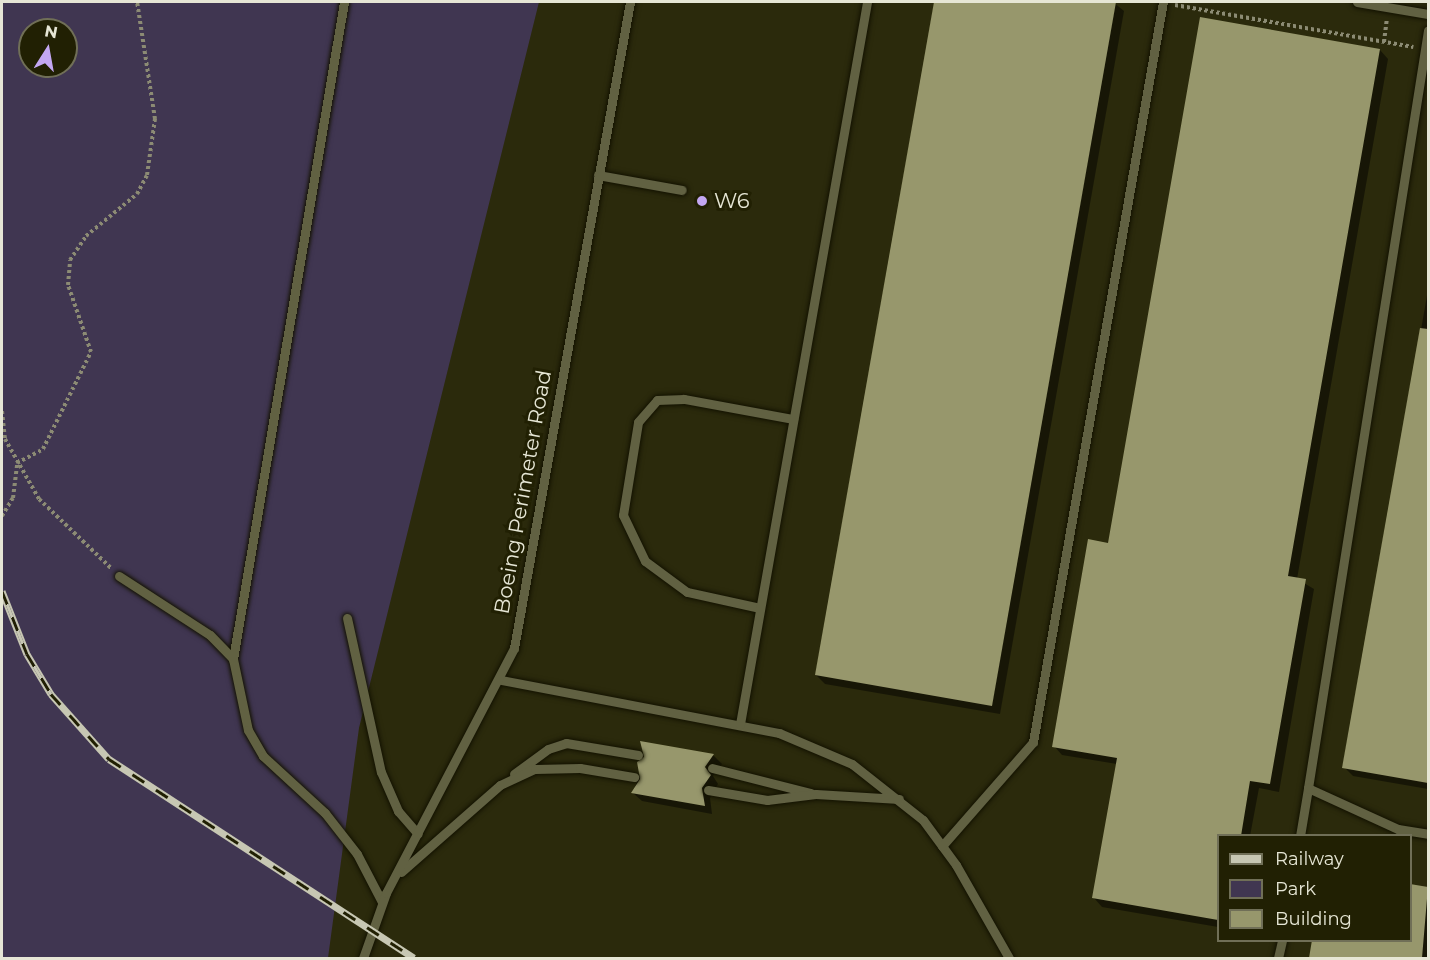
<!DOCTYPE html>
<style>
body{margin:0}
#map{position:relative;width:1430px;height:960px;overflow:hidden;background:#2b2a0c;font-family:Montserrat,sans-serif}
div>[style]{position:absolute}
.green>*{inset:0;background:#403651}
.shadow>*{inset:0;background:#0007}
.building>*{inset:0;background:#97976c}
.path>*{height:4px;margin-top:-2px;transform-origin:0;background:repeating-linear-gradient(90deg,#8c8b74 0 3px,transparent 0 6px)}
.roads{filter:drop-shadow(0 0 2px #131200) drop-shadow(0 0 2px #131200)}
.lane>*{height:9px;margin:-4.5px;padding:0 4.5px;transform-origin:4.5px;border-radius:4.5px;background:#616142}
.rail>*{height:7px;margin-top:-3.5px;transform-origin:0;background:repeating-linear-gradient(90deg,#212003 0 14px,#c7c7b3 0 28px);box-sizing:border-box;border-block:2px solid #c7c7b3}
.dots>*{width:16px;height:16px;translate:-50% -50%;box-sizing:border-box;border:3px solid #212003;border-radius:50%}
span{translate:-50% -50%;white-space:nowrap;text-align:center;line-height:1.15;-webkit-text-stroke:6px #212003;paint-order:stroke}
.poi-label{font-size:21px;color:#e6e6d5}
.left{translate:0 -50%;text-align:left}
.street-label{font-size:21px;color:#e6e6d5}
.frame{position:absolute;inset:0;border:3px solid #e6e6d5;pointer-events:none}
.legend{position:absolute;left:1217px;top:834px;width:195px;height:108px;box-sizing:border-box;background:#212003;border:2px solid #706f57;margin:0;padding:8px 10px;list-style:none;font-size:18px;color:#e6e6d5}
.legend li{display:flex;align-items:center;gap:12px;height:30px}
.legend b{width:30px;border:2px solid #706f57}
.north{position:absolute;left:18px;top:18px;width:60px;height:60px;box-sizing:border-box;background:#212003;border:2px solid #706f57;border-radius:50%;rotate:11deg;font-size:16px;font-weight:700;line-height:24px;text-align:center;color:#e6e6d5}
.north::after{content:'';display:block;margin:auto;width:21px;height:27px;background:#c3a7f2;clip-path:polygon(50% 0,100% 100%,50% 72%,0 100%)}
</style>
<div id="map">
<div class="green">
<div style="clip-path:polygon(evenodd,2px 2px,539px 2px,359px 728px,328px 958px,2px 958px,2px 2px,30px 30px,66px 30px,66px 66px,30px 66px,30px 30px)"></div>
</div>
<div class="shadow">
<div style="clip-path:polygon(936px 2px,1113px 2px,1124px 11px,1000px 714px,825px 684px,816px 675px)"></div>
<div style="clip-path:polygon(1380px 50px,1388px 59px,1297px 579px,1314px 589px,1279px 792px,1259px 788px,1250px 836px,1218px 836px,1218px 927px,1102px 907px,1094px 898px,1117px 764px,1062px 755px,1054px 746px,1109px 545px)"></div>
<div style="clip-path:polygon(1428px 290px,1428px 789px,1353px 776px,1344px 767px)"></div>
<div style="clip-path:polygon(642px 743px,714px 756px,722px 764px,713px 776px,718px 784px,710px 798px,712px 814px,642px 801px,633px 793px,646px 757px)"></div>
<div style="clip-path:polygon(1410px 885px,1428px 888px,1428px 958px,1311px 958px,1314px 940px,1410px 940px)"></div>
</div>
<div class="building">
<div style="clip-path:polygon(934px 2px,1116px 2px,992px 706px,815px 675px)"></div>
<div style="clip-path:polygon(1200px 17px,1380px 49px,1288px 576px,1306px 579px,1270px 784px,1250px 781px,1241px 836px,1218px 836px,1218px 920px,1092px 898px,1117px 758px,1052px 747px,1088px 539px,1108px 543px)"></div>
<div style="clip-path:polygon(1420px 328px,1428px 329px,1428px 783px,1342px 768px)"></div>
<div style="clip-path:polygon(640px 741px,714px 754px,705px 767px,711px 775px,702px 788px,705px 806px,631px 793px,640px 779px,637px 762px,644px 757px)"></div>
<div style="clip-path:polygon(1410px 884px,1428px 887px,1422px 958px,1309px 958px,1312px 940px,1410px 940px)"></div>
</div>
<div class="path">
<div style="left:1175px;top:5px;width:242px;rotate:10deg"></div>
<div style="left:1384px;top:42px;width:23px;rotate:-83deg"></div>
<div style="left:2px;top:411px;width:28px;rotate:84deg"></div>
<div style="left:5px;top:439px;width:69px;rotate:60.5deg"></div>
<div style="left:39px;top:499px;width:100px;rotate:43.8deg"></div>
<div style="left:2px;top:516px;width:21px;rotate:-59deg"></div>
<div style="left:13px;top:498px;width:35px;rotate:-83deg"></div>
<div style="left:17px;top:463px;width:30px;rotate:-28deg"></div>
<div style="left:43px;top:449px;width:108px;rotate:-63.7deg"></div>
<div style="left:91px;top:352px;width:71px;rotate:-108.9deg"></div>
<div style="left:68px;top:285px;width:25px;rotate:-85deg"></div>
<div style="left:70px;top:260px;width:29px;rotate:-56deg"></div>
<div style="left:86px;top:236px;width:66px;rotate:-39.5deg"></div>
<div style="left:137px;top:194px;width:21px;rotate:-62deg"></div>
<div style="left:147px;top:175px;width:57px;rotate:-81.9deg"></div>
<div style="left:155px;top:119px;width:118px;rotate:-98.7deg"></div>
</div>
<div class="roads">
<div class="lane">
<div style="left:1357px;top:2px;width:72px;rotate:9.6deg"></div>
<div style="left:598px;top:175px;width:85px;rotate:10.1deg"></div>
<div style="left:119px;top:576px;width:108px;rotate:33deg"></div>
<div style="left:210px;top:635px;width:33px;rotate:46deg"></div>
<div style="left:233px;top:659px;width:73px;rotate:78.1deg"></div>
<div style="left:248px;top:730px;width:30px;rotate:60deg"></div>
<div style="left:263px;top:756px;width:84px;rotate:42.6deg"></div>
<div style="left:325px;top:813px;width:52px;rotate:52deg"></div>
<div style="left:357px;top:854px;width:54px;rotate:62.5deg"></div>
<div style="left:760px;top:608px;width:75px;rotate:-167.6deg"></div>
<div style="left:687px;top:592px;width:52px;rotate:-143.6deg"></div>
<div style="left:645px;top:561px;width:51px;rotate:-115.6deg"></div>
<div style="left:623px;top:515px;width:94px;rotate:-80.8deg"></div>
<div style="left:638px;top:422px;width:29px;rotate:-49deg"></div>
<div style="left:657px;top:400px;width:27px;rotate:-2deg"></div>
<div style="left:684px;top:399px;width:111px;rotate:10.4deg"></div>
<div style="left:347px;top:618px;width:158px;rotate:77.6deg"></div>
<div style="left:381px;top:772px;width:43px;rotate:66.4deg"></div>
<div style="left:398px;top:811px;width:30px;rotate:49deg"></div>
<div style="left:233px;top:659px;width:666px;rotate:-80.41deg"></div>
<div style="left:501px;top:680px;width:283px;rotate:10.8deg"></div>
<div style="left:779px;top:733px;width:79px;rotate:23deg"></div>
<div style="left:852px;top:764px;width:90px;rotate:38.3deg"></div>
<div style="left:923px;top:820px;width:56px;rotate:53.7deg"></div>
<div style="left:956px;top:865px;width:107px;rotate:60.3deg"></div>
<div style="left:740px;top:724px;width:733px;rotate:-80.02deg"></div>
<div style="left:712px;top:768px;width:102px;rotate:14.2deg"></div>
<div style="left:514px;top:774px;width:42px;rotate:-36.3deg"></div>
<div style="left:548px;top:749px;width:19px;rotate:-18deg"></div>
<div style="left:566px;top:743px;width:73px;rotate:9.5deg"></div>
<div style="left:1308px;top:788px;width:767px;rotate:-81deg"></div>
<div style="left:708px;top:790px;width:60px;rotate:9.6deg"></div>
<div style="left:767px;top:800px;width:49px;rotate:-7deg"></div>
<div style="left:816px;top:794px;width:83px;rotate:3.4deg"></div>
<div style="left:1300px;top:836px;width:49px;rotate:-80.5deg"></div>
<div style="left:1308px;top:788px;width:99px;rotate:24.5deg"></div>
<div style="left:1398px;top:829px;width:30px;rotate:9deg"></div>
<div style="left:942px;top:846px;width:138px;rotate:-48.8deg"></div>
<div style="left:1033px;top:742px;width:751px;rotate:-80.04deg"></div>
<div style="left:401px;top:872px;width:132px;rotate:-41.3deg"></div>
<div style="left:500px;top:785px;width:38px;rotate:-25deg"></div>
<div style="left:535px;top:769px;width:45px;rotate:-1.3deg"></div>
<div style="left:580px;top:768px;width:55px;rotate:9.5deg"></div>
<div style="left:363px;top:958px;width:69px;rotate:-70.5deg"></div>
<div style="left:386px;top:893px;width:276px;rotate:-62.4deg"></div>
<div style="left:514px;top:648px;width:656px;rotate:-79.82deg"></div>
<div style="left:1278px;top:958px;width:18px;rotate:-77deg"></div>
</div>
</div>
<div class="rail">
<div style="left:2px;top:591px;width:68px;rotate:68.4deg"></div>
<div style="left:27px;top:654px;width:47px;rotate:59deg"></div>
<div style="left:51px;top:694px;width:87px;rotate:48.3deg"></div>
<div style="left:109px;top:759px;width:364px;rotate:33.1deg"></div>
</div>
<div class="dots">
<div style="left:702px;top:201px;background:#c3a7f2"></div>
</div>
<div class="poi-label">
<span class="left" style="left:714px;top:201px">W6</span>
</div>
<div class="street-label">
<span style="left:523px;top:492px;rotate:-80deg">Boeing Perimeter Road</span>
</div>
<div class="frame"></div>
<ul class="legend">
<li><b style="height:8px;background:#c7c7b3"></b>Railway</li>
<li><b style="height:16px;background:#403651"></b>Park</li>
<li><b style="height:16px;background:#97976c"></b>Building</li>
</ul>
<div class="north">N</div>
</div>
